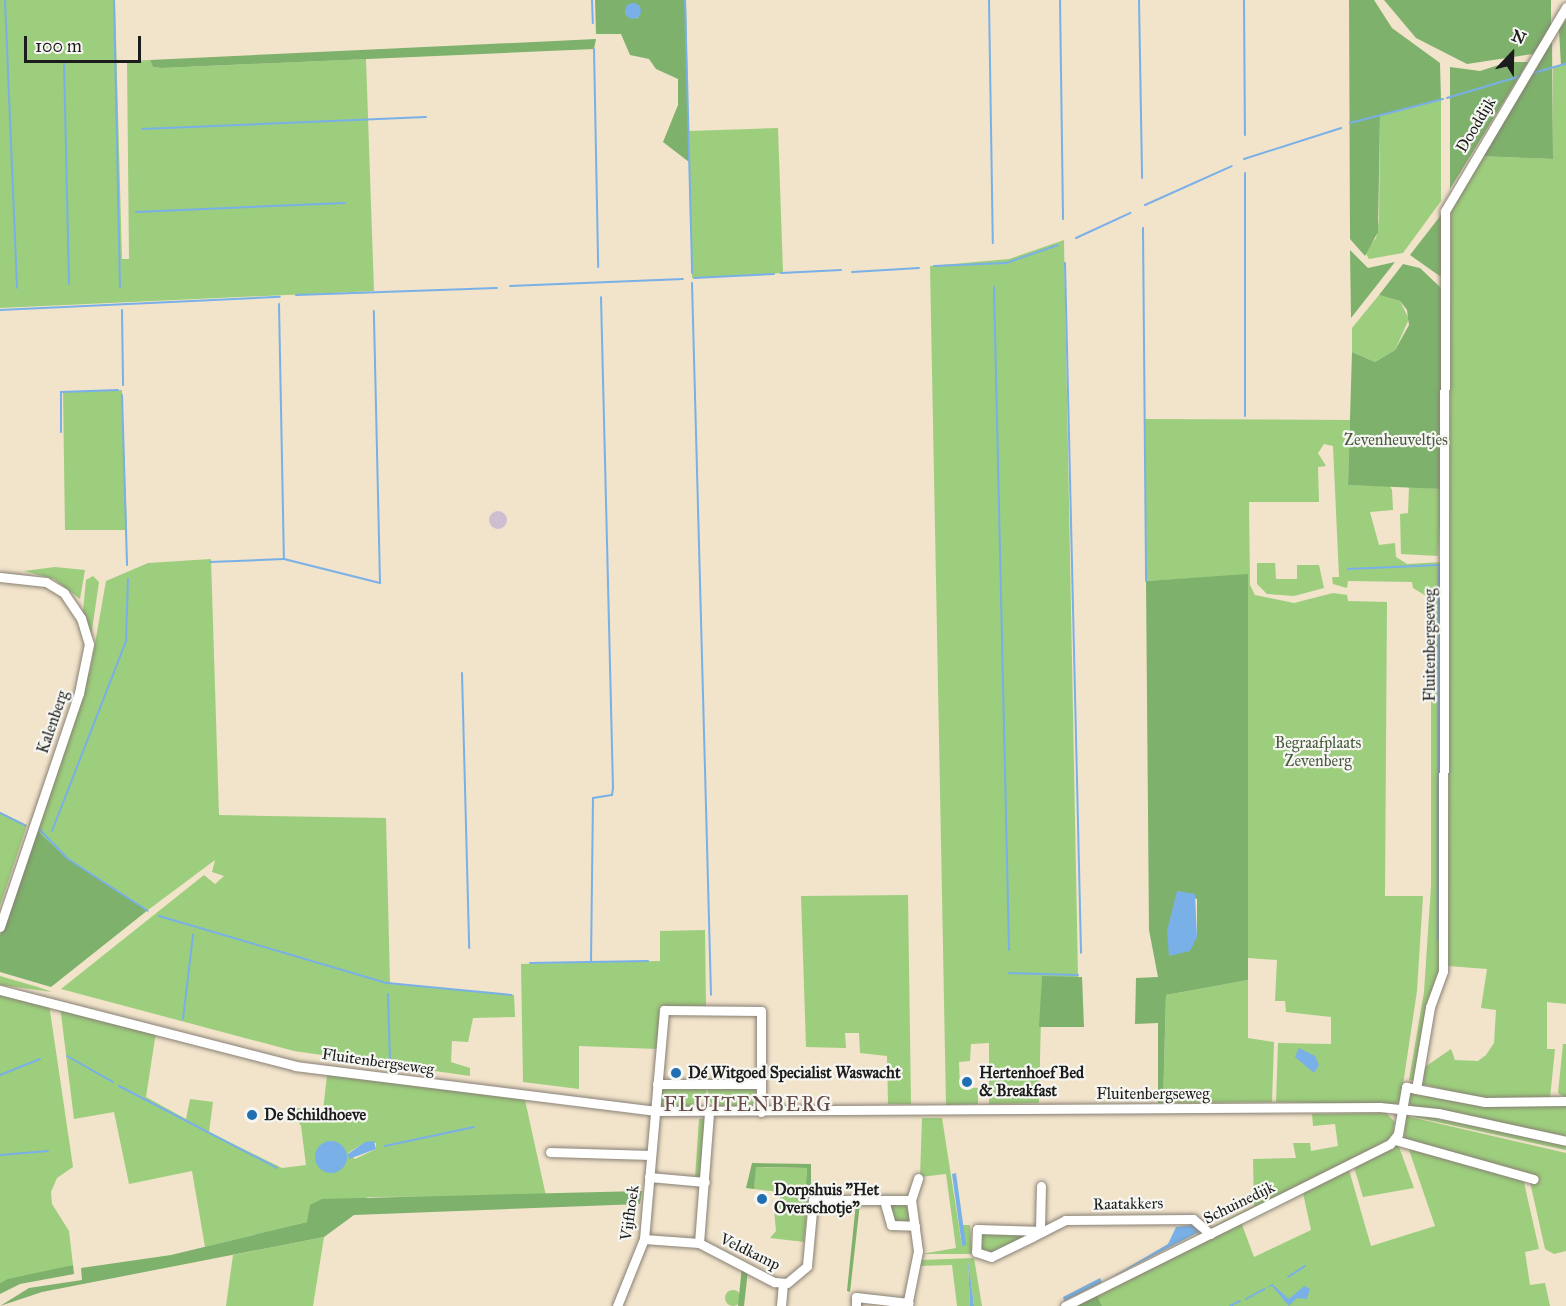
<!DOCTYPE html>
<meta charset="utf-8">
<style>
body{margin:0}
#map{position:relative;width:1566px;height:1306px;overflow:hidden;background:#f2e3cb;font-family:"IM FELL Great Primer",serif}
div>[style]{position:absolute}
.industrial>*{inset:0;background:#cfbdd0}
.round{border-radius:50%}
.green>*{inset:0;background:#9dce7d}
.forest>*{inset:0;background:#7eb16c}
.water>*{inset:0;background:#78b0e7}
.stream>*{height:2px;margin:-1px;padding:0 1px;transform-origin:1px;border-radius:1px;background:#78b0e7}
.roads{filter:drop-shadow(0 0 2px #878074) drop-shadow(0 0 2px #878074)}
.minor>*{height:9px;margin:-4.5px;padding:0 4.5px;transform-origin:4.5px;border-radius:4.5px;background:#fff}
.dots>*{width:16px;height:16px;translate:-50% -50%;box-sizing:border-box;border:3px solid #f6f6f2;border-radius:50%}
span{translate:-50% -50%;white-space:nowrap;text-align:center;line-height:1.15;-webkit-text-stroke:4.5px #f6f6f2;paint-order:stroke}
.street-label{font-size:16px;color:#1c1c1c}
.park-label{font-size:16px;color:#495a3e}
.poi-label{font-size:16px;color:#1c1c1c;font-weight:700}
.left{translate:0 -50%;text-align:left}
.quarter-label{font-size:20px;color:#664a48;letter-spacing:1.5px}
.north{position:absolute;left:1482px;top:24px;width:60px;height:60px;-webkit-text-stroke:4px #f6f6f2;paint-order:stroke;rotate:22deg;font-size:16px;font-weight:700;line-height:24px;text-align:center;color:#1c1c1c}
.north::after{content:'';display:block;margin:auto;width:21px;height:27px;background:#1c1c1c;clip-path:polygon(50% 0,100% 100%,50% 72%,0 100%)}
.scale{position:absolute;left:24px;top:36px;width:117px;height:27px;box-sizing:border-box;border:3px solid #1c1c1c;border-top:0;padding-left:8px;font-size:18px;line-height:21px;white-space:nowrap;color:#1c1c1c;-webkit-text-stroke:4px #f6f6f2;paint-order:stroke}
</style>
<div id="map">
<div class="industrial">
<div class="round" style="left:489px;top:511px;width:18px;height:18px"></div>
</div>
<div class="green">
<div style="clip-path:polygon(0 0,115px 0,122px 259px,129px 259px,127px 61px,150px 60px,153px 67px,161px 68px,366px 59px,374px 291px,0 308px)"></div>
<div style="clip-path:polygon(1566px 64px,1566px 1004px,1547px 1002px,1547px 1049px,1555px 1049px,1550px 1098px,1496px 1102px,1421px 1084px,1425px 1067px,1451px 1049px,1455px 1060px,1478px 1061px,1486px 1055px,1494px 1043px,1496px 1010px,1481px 1008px,1487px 969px,1448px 966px,1451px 204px,1479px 156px,1553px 159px,1553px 67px)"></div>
<div style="clip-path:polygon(1441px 100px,1441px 201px,1403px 253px,1369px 259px,1365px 252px,1376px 238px,1379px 220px,1380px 116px)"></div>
<div style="clip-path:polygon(778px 128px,783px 273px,692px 278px,689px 131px)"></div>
<div style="clip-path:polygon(1064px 240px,1078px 977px,1042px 977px,1039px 1103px,989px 1104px,989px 1043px,971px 1044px,970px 1061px,959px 1062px,960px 1087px,978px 1088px,978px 1104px,946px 1105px,930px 266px,1009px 259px)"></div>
<div style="clip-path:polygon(1379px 295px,1400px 301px,1409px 319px,1395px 350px,1375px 362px,1352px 352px,1352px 328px)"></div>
<div style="clip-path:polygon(122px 390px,127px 530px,65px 530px,63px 392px)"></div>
<div style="clip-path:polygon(1145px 419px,1350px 420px,1348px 485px,1390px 486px,1392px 490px,1393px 510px,1370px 512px,1379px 545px,1395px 543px,1396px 557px,1407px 564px,1442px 562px,1442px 974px,1417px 1081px,1409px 1080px,1424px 992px,1431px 886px,1431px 599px,1413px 588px,1412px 582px,1348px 581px,1347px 588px,1333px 584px,1332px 577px,1339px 577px,1333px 446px,1324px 444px,1318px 453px,1326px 466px,1318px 467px,1319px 502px,1249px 502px,1250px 585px,1255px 595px,1294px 603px,1333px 593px,1347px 595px,1348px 601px,1387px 602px,1385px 896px,1423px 896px,1417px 991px,1401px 1098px,1395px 1105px,1276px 1102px,1278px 1043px,1331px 1044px,1331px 1017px,1286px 1012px,1285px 1001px,1275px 1001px,1277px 960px,1248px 958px,1248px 575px,1146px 581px)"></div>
<div style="clip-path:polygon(1409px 487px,1442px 489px,1438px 556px,1401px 554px,1400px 514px,1408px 513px)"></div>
<div style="clip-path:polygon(211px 559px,219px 815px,386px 818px,390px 984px,514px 995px,515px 1017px,473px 1018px,468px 1042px,452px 1041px,451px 1062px,470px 1068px,470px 1076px,294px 1051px,61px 989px,204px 875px,215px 884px,224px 876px,212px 872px,215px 860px,148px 910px,64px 856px,36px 829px,91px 666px,106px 581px,148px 563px)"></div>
<div style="clip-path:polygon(1257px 563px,1275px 563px,1276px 579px,1297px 579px,1297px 565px,1319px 565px,1324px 588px,1294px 596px,1267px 594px,1257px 584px)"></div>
<div style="clip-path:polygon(55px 567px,85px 570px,80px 599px,54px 579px,24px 571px)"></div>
<div style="clip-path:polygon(93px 576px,99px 582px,91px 637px,83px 611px,86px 580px)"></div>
<div style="clip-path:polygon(0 812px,27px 825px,0 906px)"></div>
<div style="clip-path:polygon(908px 895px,911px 1104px,888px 1104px,887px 1056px,860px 1053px,859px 1033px,845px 1033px,846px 1048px,806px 1047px,801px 896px)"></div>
<div style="clip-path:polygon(705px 930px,706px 1007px,660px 1006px,657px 1049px,579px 1046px,579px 1089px,523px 1082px,521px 964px,660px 961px,660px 931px)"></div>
<div style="clip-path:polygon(0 976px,38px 987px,52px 992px,0 985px)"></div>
<div style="clip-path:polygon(1248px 980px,1248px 1038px,1274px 1042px,1272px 1102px,1163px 1103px,1166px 995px)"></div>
<div style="clip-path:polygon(0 994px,49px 1004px,73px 1167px,57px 1178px,51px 1192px,52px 1204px,69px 1231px,73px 1265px,0 1283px)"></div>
<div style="clip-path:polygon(evenodd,60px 1006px,156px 1032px,146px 1097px,186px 1119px,190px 1099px,213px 1102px,209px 1132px,282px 1168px,306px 1165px,301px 1126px,288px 1107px,323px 1111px,327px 1075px,525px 1100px,546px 1196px,368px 1197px,307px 1222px,205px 1247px,192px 1171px,129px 1184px,114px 1112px,74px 1119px,60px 1006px,364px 1143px,376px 1143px,376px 1149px,355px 1159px,348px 1153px,364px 1143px,60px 1006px,344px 1153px,344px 1165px,319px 1166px,315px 1158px,344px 1153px)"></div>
<div style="clip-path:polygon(1563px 1044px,1566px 1044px,1566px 1098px,1558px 1093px)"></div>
<div style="clip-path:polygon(661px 1087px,705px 1087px,707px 1092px,689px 1109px,659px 1107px)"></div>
<div style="clip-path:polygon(707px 1087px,754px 1087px,758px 1104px,721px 1109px,710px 1102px)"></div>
<div style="clip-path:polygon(1412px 1092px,1483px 1104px,1566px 1104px,1566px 1136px,1413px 1107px,1408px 1101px)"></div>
<div style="clip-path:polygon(1386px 1113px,1395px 1122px,1392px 1138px,1214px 1229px,1212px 1227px,1254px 1206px,1253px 1159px,1296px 1158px,1293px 1143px,1310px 1143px,1311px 1151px,1338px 1146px,1335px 1124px,1313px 1126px,1312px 1114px)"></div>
<div style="clip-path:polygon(1410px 1113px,1566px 1145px,1566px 1150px,1414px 1117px)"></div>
<div style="clip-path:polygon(1406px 1116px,1566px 1153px,1566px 1251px,1554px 1254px,1545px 1249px,1530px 1182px,1404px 1141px)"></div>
<div style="clip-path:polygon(922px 1118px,942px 1118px,962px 1246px,963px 1225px,970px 1225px,972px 1254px,921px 1254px,956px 1248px,946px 1174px,920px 1177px)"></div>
<div style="clip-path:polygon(699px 1119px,705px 1119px,704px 1144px,701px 1175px,695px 1178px)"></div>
<div style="clip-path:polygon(1398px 1144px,1414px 1188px,1363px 1197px,1354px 1167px)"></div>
<div style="clip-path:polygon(1408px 1147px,1523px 1178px,1539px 1249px,1525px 1252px,1530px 1285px,1545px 1283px,1550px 1306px,1102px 1306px,1097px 1295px,1241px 1222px,1254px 1257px,1311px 1230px,1303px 1193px,1349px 1170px,1371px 1246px,1435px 1226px)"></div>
<div style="clip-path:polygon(755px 1167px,807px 1168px,805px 1195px,754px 1189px)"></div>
<div style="clip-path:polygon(781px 1195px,808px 1199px,804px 1242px,770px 1238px,776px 1231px,774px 1210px)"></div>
<div style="clip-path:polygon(888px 1204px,906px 1206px,912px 1222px,895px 1225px)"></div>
<div style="clip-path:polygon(1034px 1231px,991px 1254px,980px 1252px,978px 1234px)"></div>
<div style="clip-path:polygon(324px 1237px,313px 1306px,226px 1306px,233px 1255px)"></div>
<div style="clip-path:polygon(974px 1258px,982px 1306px,974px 1306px,968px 1261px,970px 1306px,957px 1306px,952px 1265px,918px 1266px,921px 1260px)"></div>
<div class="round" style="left:725px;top:1290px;width:16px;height:16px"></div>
</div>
<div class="forest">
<div style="clip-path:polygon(evenodd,595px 0,686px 0,689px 162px,663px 142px,678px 105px,678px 79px,656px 69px,649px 59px,630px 55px,621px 34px,596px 34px,595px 0,630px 4px,640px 7px,638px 18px,625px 13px,630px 4px)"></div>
<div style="clip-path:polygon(1349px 0,1374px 0,1392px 28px,1440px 63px,1441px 100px,1380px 116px,1378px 232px,1365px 256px,1350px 239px)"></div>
<div style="clip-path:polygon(1384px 0,1551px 0,1551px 27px,1533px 54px,1467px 64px,1416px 38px)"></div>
<div style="clip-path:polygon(1566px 20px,1566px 64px,1561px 66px,1559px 30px)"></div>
<div style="clip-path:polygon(596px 39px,594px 49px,161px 68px,153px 67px,150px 60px)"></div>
<div style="clip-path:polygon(1552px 40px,1553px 159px,1479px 156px,1550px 42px)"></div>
<div style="clip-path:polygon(1508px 62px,1528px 62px,1450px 189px,1450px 67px,1480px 71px)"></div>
<div style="clip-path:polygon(1441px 215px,1441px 277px,1410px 255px)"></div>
<div style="clip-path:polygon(1350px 250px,1368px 268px,1395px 262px,1351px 318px)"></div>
<div style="clip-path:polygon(1403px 264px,1420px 268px,1441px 288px,1442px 489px,1348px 485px,1352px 352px,1375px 362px,1395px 350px,1409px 325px,1407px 310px,1400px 301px,1379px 295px)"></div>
<div style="clip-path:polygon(evenodd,1248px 574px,1248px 980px,1166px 995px,1163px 1103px,1158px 1103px,1158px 1023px,1135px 1024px,1136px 978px,1158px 977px,1149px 930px,1146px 581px,1248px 574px,1177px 891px,1197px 899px,1197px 937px,1177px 891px)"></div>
<div style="clip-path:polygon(36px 829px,64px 856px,148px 910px,51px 987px,0 972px,0 935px)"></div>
<div style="clip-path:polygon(1042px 976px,1082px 977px,1084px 1027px,1039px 1027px)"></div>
<div style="clip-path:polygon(752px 1163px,811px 1164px,811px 1199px,805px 1195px,807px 1168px,756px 1167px,754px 1189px,746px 1188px)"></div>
<div style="clip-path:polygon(642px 1191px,640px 1204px,354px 1215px,324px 1237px,42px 1292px,0 1306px,29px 1288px,82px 1280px,81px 1268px,171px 1255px,307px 1222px,310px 1205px,322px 1199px)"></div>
<div style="clip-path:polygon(856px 1203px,860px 1203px,850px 1292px,847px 1291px)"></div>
<div style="clip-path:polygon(73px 1265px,74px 1274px,20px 1284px,0 1294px,0 1283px,8px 1279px)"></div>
<div style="clip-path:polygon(742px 1266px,748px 1270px,744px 1306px,738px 1306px)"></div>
<div style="clip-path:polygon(1097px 1295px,1102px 1306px,1075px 1306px)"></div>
</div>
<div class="water">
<div class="round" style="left:625px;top:3px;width:16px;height:16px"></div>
<div style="clip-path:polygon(1177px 891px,1195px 894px,1197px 937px,1190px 951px,1169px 956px,1167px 931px)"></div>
<div style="clip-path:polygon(1299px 1048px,1315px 1056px,1319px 1065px,1314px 1073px,1295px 1057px)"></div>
<div class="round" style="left:315px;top:1141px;width:32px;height:32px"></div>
<div style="clip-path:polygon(365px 1142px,374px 1141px,376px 1149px,349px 1159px,348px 1154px)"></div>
<div style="clip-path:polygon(956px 1173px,966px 1245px,962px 1246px,952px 1174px)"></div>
<div style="clip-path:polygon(1176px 1227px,1192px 1225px,1199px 1232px,1110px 1278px,1168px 1244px)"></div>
<div style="clip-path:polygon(968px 1260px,974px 1306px,970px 1306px)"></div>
<div style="clip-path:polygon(1100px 1278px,1102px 1282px,1064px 1301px,1063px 1297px)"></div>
<div style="clip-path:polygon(1272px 1284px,1289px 1299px,1304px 1286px,1310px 1289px,1307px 1299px,1297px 1298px,1289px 1306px,1272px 1286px,1266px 1288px)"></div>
</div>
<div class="stream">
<div style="left:5px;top:0;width:288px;rotate:87.6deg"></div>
<div style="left:114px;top:0;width:287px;rotate:88.8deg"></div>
<div style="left:592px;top:0;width:23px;rotate:88deg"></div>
<div style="left:685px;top:0;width:273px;rotate:88.5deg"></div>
<div style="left:989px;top:0;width:243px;rotate:89.1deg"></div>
<div style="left:1060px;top:0;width:219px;rotate:89.2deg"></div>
<div style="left:1139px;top:0;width:178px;rotate:89deg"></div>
<div style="left:1244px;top:0;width:135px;rotate:89.6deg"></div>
<div style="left:594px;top:49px;width:218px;rotate:88.9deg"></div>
<div style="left:64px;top:62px;width:222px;rotate:88.7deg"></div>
<div style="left:1530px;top:74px;width:37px;rotate:-16deg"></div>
<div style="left:1447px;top:98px;width:77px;rotate:-16.6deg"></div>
<div style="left:1350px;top:123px;width:96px;rotate:-14.5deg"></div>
<div style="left:142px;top:129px;width:284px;rotate:-2.4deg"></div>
<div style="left:1244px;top:159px;width:102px;rotate:-17.7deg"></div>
<div style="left:1245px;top:173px;width:243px;rotate:90deg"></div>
<div style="left:1145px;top:205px;width:95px;rotate:-24.1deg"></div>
<div style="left:136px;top:212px;width:209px;rotate:-2.5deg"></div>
<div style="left:1143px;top:228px;width:353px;rotate:89.5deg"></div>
<div style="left:1076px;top:238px;width:60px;rotate:-24.8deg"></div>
<div style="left:1065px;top:263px;width:690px;rotate:88.67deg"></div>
<div style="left:934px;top:266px;width:72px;rotate:-2.4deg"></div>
<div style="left:1006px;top:263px;width:55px;rotate:-19.1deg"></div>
<div style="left:852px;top:272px;width:67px;rotate:-3.4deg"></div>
<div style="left:781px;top:273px;width:60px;rotate:-2.9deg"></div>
<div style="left:694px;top:278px;width:80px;rotate:-2.9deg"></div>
<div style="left:692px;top:283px;width:712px;rotate:88.47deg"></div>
<div style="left:510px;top:286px;width:173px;rotate:-2.3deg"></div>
<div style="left:994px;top:287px;width:663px;rotate:88.7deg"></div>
<div style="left:296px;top:295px;width:201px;rotate:-2deg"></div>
<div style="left:279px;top:304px;width:255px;rotate:88.9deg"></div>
<div style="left:0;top:310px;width:280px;rotate:-2.7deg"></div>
<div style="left:122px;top:310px;width:75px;rotate:89.2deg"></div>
<div style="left:122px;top:395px;width:170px;rotate:88.3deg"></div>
<div style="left:61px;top:432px;width:40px;rotate:-90deg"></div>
<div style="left:61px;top:392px;width:57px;rotate:-2deg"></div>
<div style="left:210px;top:562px;width:74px;rotate:-2.3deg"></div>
<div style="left:284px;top:559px;width:99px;rotate:14deg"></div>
<div style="left:380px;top:583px;width:272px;rotate:-91.3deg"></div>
<div style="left:1348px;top:569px;width:91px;rotate:-2.5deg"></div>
<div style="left:1439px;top:565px;width:375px;rotate:90.2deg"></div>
<div style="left:462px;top:673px;width:275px;rotate:88.5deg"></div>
<div style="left:0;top:813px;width:28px;rotate:26deg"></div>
<div style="left:39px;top:829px;width:42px;rotate:46deg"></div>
<div style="left:68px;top:859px;width:95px;rotate:33deg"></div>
<div style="left:52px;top:831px;width:204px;rotate:-68.7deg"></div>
<div style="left:126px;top:641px;width:62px;rotate:-88.2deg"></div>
<div style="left:159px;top:916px;width:238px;rotate:16.4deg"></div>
<div style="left:387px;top:983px;width:125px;rotate:5.5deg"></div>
<div style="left:591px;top:962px;width:164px;rotate:-89.3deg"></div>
<div style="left:593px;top:798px;width:19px;rotate:-9deg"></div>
<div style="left:612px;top:795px;width:7px;rotate:-82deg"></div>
<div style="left:613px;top:788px;width:491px;rotate:-91.4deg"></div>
<div style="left:530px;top:963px;width:118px;rotate:-1deg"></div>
<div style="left:1009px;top:973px;width:69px;rotate:1.7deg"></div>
<div style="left:388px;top:994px;width:69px;rotate:88.3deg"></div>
<div style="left:183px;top:1019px;width:85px;rotate:-83.2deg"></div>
<div style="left:67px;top:1056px;width:53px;rotate:29.5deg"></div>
<div style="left:0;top:1075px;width:43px;rotate:-21.8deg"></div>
<div style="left:119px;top:1086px;width:178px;rotate:27.4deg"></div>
<div style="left:385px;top:1146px;width:91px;rotate:-12.1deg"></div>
<div style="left:0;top:1155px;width:48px;rotate:-4.8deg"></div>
<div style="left:1288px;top:1277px;width:20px;rotate:-33deg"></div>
<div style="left:1246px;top:1299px;width:21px;rotate:-29deg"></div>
<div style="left:1230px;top:1306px;width:11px;rotate:-27deg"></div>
</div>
<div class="roads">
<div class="minor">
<div style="left:0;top:577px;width:46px;rotate:6.2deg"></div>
<div style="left:46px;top:582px;width:21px;rotate:31deg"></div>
<div style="left:64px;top:593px;width:30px;rotate:56deg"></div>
<div style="left:81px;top:618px;width:27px;rotate:73deg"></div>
<div style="left:89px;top:644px;width:50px;rotate:101.5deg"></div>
<div style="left:79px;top:693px;width:247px;rotate:108.7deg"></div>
<div style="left:0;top:990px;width:305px;rotate:14.4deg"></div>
<div style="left:295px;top:1066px;width:362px;rotate:7.1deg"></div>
<div style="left:654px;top:1111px;width:726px;rotate:-0.32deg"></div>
<div style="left:1380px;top:1107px;width:58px;rotate:5.9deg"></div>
<div style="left:1438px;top:1113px;width:131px;rotate:12.3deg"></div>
<div style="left:657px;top:1084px;width:104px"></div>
<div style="left:1416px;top:1089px;width:70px;rotate:10.7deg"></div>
<div style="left:1485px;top:1102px;width:81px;rotate:-0.7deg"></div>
<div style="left:1395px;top:1140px;width:144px;rotate:15.7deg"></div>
<div style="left:550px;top:1152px;width:101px;rotate:1.7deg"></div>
<div style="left:649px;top:1177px;width:56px;rotate:5.1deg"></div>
<div style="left:884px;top:1200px;width:26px;rotate:74deg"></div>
<div style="left:891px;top:1225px;width:24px;rotate:2deg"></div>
<div style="left:1040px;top:1229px;width:43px;rotate:-88.7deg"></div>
<div style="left:1043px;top:1231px;width:66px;rotate:-178.3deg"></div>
<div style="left:977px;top:1229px;width:23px;rotate:92deg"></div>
<div style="left:976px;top:1252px;width:16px;rotate:18deg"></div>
<div style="left:991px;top:1257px;width:46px;rotate:-26deg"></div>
<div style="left:1032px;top:1237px;width:37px;rotate:-27deg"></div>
<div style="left:1065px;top:1220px;width:128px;rotate:-0.4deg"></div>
<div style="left:1193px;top:1219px;width:23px;rotate:41deg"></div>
<div style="left:644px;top:1239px;width:55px;rotate:4.2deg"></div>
<div style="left:699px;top:1243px;width:85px;rotate:27.5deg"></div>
<div style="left:774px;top:1282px;width:13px;rotate:4deg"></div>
<div style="left:787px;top:1283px;width:26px;rotate:-40deg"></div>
<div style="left:807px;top:1266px;width:66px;rotate:-84.8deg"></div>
<div style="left:813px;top:1200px;width:98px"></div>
<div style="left:699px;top:1243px;width:131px;rotate:-85.6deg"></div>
<div style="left:617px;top:1306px;width:72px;rotate:-68.1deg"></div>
<div style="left:644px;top:1239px;width:230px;rotate:-85deg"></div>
<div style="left:664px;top:1010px;width:97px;rotate:0.6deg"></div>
<div style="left:761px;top:1011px;width:101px;rotate:90deg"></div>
<div style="left:781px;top:1306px;width:23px;rotate:-85deg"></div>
<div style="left:856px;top:1306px;width:9px;rotate:-90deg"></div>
<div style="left:856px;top:1297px;width:53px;rotate:6.5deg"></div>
<div style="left:907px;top:1306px;width:56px;rotate:-78.7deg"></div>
<div style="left:918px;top:1251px;width:51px;rotate:-97.8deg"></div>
<div style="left:911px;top:1200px;width:23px;rotate:-72deg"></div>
<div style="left:1065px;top:1306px;width:363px;rotate:-26.5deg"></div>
<div style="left:1390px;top:1144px;width:13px;rotate:-51deg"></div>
<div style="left:1398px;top:1134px;width:48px;rotate:-80.3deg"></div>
<div style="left:1406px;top:1087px;width:10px;rotate:11deg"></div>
<div style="left:1416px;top:1089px;width:83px;rotate:-80.3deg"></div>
<div style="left:1430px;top:1007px;width:38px;rotate:-70deg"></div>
<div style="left:1443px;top:971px;width:760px;rotate:-89.85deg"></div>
<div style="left:1445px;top:211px;width:237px;rotate:-59.3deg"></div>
</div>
</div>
<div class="dots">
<div style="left:676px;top:1073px;background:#1f6fb2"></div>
<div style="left:967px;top:1082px;background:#1f6fb2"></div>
<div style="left:252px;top:1115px;background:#1f6fb2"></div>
<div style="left:762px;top:1199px;background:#1f6fb2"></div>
</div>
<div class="street-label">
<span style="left:1476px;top:125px;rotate:-59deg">Dooddijk</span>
<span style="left:1430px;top:645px;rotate:-90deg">Fluitenbergseweg</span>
<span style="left:53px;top:722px;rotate:-71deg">Kalenberg</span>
<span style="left:378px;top:1062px;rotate:8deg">Fluitenbergseweg</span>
<span style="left:1153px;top:1094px">Fluitenbergseweg</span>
<span style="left:1239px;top:1203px;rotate:-26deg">Schuinedijk</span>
<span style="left:1128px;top:1204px;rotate:-1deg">Raatakkers</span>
<span style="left:630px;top:1213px;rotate:-82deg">Vijfhoek</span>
<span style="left:750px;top:1252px;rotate:26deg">Veldkamp</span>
</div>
<div class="park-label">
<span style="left:1396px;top:440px">Zevenheuveltjes</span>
<span style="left:1318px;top:752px">Begraafplaats<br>Zevenberg</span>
</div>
<div class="poi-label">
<span class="left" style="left:688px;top:1073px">Dé Witgoed Specialist Waswacht</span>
<span class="left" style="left:979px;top:1082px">Hertenhoef Bed<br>&amp; Breakfast</span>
<span class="left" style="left:264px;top:1115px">De Schildhoeve</span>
<span class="left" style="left:774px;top:1199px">Dorpshuis "Het<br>Overschotje"</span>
</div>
<div class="quarter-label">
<span style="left:748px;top:1104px">FLUITENBERG</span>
</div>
<div class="north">N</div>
<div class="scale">100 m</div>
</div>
